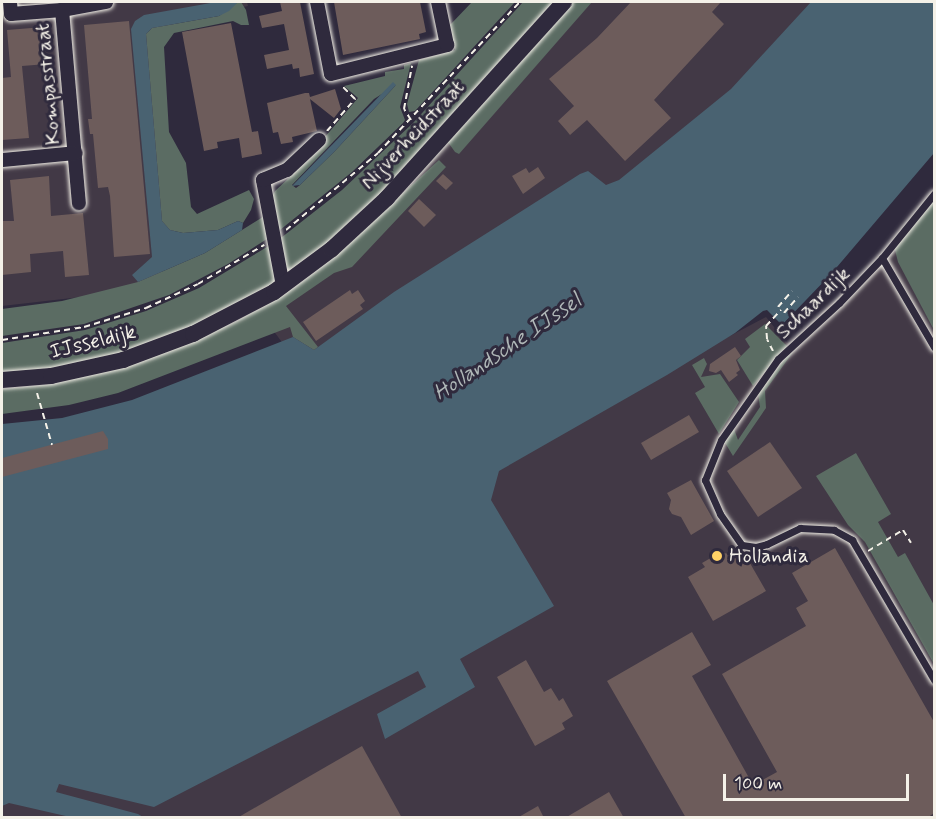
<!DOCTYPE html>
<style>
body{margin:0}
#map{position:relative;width:936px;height:819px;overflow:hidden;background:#2f2a3d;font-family:Mynerve,sans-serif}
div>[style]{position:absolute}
.built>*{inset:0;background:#423946}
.green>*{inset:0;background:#5b6c63}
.water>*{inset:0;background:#496271}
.building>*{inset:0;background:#6d5c5b}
.path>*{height:2px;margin-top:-1px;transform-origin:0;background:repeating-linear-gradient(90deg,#f4f1e8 0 6px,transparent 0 10.5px)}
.roads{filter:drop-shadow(0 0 2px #f4f1e8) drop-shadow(0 0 2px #f4f1e8)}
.service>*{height:7px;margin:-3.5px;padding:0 3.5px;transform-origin:3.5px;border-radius:3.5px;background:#2f2a3d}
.minor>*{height:14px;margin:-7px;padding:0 7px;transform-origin:7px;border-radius:7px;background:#2f2a3d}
.tertiary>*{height:16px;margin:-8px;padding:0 8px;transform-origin:8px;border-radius:8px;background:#2f2a3d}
.dots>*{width:16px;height:16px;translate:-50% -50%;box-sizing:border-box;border:3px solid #2f2a3d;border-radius:50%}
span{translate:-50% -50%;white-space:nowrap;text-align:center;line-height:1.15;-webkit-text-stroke:6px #2f2a3d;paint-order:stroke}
.street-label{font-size:21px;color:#f4f1e8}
.poi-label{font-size:21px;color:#f4f1e8}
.left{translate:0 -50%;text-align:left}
.water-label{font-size:22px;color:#b0b8b8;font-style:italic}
.frame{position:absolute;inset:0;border:3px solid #f4f1e8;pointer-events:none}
.scale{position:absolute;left:723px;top:774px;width:186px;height:27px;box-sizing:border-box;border:3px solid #f4f1e8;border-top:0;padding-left:8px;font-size:18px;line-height:21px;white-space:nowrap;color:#f4f1e8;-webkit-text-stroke:4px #2f2a3d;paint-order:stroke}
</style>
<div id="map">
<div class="built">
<div style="clip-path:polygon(2px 2px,247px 2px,248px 6px,148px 30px,179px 210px,160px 278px,116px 293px,2px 306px)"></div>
<div style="clip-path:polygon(575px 2px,845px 2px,676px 156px,306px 375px,256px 307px,341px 263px)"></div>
<div style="clip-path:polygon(934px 193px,934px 817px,2px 818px,2px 788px,479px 498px,491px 462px,766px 317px,787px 343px,792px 341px,880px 258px)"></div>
</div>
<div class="green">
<div style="clip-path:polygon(238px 2px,241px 2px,246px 10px,249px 25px,241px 25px,233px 21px,174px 33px,164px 47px,169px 132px,186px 163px,191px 207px,197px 214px,249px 190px,254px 199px,251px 210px,243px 223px,238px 221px,218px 230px,183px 233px,170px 230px,162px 221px,146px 34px,152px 28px,219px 16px)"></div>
<div style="clip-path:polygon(472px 2px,515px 2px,415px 111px,409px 112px,407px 104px,419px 60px,455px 50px,450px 25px)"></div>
<div style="clip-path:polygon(523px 2px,557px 2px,349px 227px,308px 260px,287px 272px,277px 241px,342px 190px,379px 155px,413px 123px)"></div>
<div style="clip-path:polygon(570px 2px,592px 2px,459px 154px,455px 152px,445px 138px)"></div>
<div style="clip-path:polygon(evenodd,411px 63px,400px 107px,405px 120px,403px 123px,352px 172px,275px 234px,271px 199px,275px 191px,321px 148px,319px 144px,358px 98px,344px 86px,385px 76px,385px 72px,404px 69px,404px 65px,411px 63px,396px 85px,334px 152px,300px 185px,296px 188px,292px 185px,374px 99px,396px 85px)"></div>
<div style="clip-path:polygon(439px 160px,446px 167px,352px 267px,334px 273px,286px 306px,318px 347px,314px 350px,293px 337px,290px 327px,118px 393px,69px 405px,2px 414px,2px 389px,44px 385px,93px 374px,185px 344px,235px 322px,281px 297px,324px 265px)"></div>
<div style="clip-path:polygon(934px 200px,934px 330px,898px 262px,895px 250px,895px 246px)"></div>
<div style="clip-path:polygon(266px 215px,270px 237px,228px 264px,169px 295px,84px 324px,2px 336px,2px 309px,62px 301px,138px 282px,205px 253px)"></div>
<div style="clip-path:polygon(272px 244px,278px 274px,274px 284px,205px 323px,128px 352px,68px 366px,2px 373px,2px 343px,85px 330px,146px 311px,199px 288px)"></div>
<div style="clip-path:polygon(765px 324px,787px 346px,753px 386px,737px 360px,750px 347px,745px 339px)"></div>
<div style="clip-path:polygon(793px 352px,765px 391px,766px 408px,733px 456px,724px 441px,733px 426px,738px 440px,760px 407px,758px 394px,784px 359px)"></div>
<div style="clip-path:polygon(704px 358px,707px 364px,701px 377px,720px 374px,739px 402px,719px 434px,695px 393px,705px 387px,692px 365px)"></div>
<div style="clip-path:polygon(856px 453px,891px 514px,878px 522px,898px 557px,905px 553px,934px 605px,934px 664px,865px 542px,848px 525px,816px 476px)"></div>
</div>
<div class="water">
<div style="clip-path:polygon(216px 2px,238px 2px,229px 11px,219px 16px,152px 28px,146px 34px,162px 221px,170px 230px,183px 233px,218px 230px,238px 221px,243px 223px,242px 230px,205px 253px,138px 282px,132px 275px,152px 257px,131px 29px,135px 21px,144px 15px)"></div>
<div style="clip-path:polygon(811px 2px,934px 2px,934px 153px,831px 274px,782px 325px,767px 310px,763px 311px,735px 333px,667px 375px,499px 471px,491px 500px,554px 606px,460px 659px,475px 687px,385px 739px,377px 714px,426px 687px,418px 671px,154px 807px,59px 784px,56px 792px,138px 814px,143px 817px,70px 817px,9px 803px,2px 806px,2px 424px,62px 418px,132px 400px,293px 337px,314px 350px,394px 292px,580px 174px,588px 171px,606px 185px,619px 180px,731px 89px)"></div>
<div style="clip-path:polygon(393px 82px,396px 85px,334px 152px,300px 185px,292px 186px)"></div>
</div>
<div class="building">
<div style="clip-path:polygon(280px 2px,300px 2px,314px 74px,300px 77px,299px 68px,293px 69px,292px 64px,267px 69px,264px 55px,289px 50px,284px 24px,262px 28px,259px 16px,282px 11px)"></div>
<div style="clip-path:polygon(334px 2px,420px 2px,426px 32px,419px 34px,420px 39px,343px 55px)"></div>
<div style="clip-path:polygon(631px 2px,721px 2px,712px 12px,724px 24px,654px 100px,671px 118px,625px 161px,587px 120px,570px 135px,566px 130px,558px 121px,574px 106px,549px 79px,597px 38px)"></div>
<div style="clip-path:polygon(129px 21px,150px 254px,114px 257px,110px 196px,108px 187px,98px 188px,93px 134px,90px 134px,88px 119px,92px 119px,84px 25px)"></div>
<div style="clip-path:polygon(231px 23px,252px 132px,258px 131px,262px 154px,242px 158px,239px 138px,217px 142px,218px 148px,204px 151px,182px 32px)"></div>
<div style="clip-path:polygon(44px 27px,47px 64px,22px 66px,29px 138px,2px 140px,2px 78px,11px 77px,7px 30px)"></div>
<div style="clip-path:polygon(335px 89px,341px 109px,334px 118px,310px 99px,317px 131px,292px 137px,293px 142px,281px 144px,278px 132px,273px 133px,267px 103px,305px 93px,309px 93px,310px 97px)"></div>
<div style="clip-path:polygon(538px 167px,545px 178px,523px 194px,512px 176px,526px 168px,529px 173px)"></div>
<div style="clip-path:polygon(443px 174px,453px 183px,446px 190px,436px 181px)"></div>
<div style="clip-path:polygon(49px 176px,51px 216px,83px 213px,89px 275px,65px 277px,63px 251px,30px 254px,31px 272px,2px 275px,2px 221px,14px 221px,10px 180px)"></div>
<div style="clip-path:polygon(419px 199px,436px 215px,424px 227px,408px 211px)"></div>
<div style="clip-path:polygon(350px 290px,352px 294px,358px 290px,365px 301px,360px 305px,363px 309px,316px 341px,303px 322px)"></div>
<div style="clip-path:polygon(735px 347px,741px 356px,736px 360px,740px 370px,736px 373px,738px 375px,729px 382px,721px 370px,716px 373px,709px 371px,710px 364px)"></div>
<div style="clip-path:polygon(689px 415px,699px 432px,651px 460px,641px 443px)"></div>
<div style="clip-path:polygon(103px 431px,108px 439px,108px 449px,2px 477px,2px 458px)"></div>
<div style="clip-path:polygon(770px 442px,802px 488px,758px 517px,727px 471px)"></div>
<div style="clip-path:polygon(691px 480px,714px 521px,691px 535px,681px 517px,672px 514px,669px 509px,671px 500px,667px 493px)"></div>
<div style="clip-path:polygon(835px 548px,934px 722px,934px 813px,927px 818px,686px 818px,607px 681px,692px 632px,711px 665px,692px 676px,753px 785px,777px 772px,722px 674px,806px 626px,796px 608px,808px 601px,792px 573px)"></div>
<div style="clip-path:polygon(738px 549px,743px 551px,766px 591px,713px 621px,688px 577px,705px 567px,702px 563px,721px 552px,728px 554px)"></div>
<div style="clip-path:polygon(526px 660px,544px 692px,551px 688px,559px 701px,563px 698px,573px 716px,562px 723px,565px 729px,535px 746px,497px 677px)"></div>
<div style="clip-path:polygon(362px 746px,402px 818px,237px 818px)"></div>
<div style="clip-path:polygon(609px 792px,624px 818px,565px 818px)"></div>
<div style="clip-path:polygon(538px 806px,544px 818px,517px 818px)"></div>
</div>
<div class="path">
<div style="left:411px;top:120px;width:13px;rotate:-122deg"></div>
<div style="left:404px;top:109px;width:44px;rotate:-79.5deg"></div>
<div style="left:327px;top:131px;width:43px;rotate:-48.8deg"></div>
<div style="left:355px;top:99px;width:20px;rotate:-135deg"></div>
<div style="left:286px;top:230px;width:120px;rotate:-39.9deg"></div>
<div style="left:378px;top:153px;width:207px;rotate:-46.8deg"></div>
<div style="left:778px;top:307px;width:21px;rotate:-49deg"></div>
<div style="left:784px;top:313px;width:21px;rotate:-49deg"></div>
<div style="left:2px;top:340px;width:83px;rotate:-9deg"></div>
<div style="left:84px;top:327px;width:65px;rotate:-17deg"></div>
<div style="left:146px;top:308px;width:57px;rotate:-24.8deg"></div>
<div style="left:198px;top:284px;width:77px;rotate:-30.6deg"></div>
<div style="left:773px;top:351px;width:13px;rotate:-117deg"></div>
<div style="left:767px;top:339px;width:13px;rotate:-94deg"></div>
<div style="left:766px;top:326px;width:22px;rotate:-47deg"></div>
<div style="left:37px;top:393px;width:54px;rotate:73.9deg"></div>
<div style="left:868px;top:551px;width:41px;rotate:-31deg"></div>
<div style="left:903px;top:530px;width:15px;rotate:58deg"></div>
</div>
<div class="roads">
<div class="service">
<div style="left:934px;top:194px;width:82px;rotate:129.1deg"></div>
<div style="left:882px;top:258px;width:62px;rotate:133.7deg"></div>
<div style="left:839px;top:303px;width:83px;rotate:137.4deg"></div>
<div style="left:778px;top:359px;width:99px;rotate:125.1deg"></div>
<div style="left:721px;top:440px;width:43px;rotate:111.8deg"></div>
<div style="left:705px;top:480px;width:37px;rotate:66deg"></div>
<div style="left:720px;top:514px;width:38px;rotate:55deg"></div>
<div style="left:742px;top:545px;width:14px;rotate:8deg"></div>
<div style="left:756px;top:547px;width:11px;rotate:-15deg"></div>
<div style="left:767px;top:544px;width:37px;rotate:-26deg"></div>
<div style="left:800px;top:528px;width:34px;rotate:3deg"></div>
<div style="left:834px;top:530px;width:21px;rotate:29deg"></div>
<div style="left:852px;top:540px;width:162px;rotate:59.6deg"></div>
<div style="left:882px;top:258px;width:103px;rotate:59.7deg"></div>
</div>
<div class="minor">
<div style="left:10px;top:2px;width:12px;rotate:85deg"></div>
<div style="left:11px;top:14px;width:51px;rotate:-4.5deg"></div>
<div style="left:62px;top:10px;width:45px;rotate:-10.3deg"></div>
<div style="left:317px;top:2px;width:73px;rotate:79deg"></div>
<div style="left:331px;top:74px;width:120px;rotate:-14deg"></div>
<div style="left:447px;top:45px;width:44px;rotate:-101.8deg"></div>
<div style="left:62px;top:10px;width:194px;rotate:85deg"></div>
<div style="left:2px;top:160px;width:74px;rotate:-5.4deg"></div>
<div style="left:283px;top:286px;width:108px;rotate:-100.7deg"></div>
<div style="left:263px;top:180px;width:26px;rotate:-23deg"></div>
<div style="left:287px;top:170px;width:44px;rotate:-43.2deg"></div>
</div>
<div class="tertiary">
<div style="left:2px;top:380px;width:49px;rotate:-4.7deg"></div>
<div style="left:51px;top:376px;width:74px;rotate:-12.5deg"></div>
<div style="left:123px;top:360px;width:75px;rotate:-20.4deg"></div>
<div style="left:193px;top:334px;width:91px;rotate:-27.4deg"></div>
<div style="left:274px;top:292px;width:72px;rotate:-36.6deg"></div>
<div style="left:332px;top:249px;width:75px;rotate:-42.8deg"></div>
<div style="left:387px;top:198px;width:264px;rotate:-47.9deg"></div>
</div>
</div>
<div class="dots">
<div style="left:717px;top:556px;background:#ffd166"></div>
</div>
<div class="street-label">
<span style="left:48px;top:84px;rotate:-95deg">Kompasstraat</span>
<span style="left:413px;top:135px;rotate:-47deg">Nijverheidstraat</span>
<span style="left:813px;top:303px;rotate:-44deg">Schaardijk</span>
<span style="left:93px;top:342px;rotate:-14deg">IJsseldijk</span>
</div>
<div class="poi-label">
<span class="left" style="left:729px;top:556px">Hollandia</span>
</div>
<div class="water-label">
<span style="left:508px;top:348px;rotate:-34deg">Hollandsche IJssel</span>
</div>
<div class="frame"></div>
<div class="scale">100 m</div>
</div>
